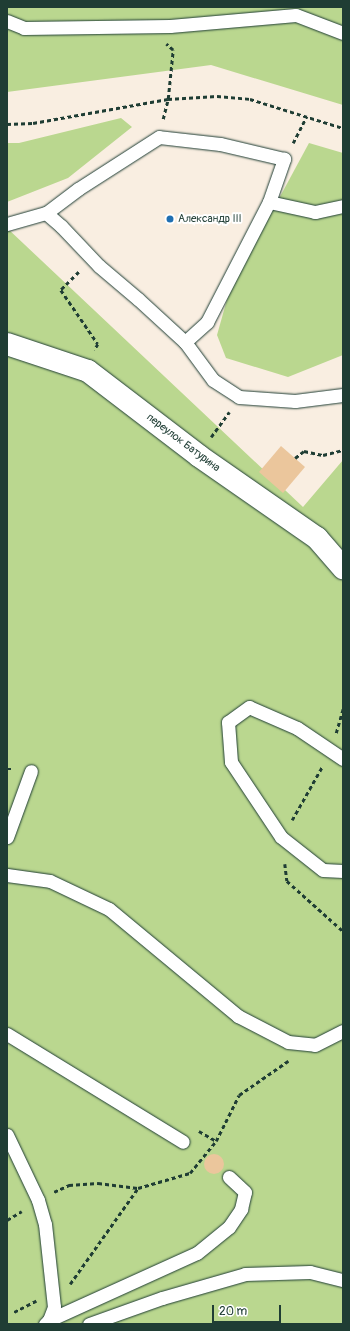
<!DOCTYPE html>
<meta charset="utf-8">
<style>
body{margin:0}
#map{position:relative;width:350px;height:1331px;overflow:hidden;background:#f9eee1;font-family:Pangolin,sans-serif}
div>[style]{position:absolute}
.green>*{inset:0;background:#bad78f}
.building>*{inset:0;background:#ebc69c}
.round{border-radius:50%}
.path>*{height:2.5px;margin-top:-1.25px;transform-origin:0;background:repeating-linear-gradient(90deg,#1f3d34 0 4px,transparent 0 7px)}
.roads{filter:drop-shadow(0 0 1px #1f3d34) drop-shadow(0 0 1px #1f3d34)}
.service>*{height:13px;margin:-6.5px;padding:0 6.5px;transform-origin:6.5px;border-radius:6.5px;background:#fff}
.minor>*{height:22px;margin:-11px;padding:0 11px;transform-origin:11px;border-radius:11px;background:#fff}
.dots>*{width:11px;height:11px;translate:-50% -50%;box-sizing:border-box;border:2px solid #fff;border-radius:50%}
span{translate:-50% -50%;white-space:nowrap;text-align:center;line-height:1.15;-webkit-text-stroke:4px #fff;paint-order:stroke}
.poi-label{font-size:11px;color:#1f3d34}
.left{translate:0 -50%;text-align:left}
.street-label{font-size:11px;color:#1f3d34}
.frame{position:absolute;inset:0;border:8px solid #1f3d34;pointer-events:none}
.scale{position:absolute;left:212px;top:1305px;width:69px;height:18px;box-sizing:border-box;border:2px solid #1f3d34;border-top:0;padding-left:5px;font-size:12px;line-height:14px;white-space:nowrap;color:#1f3d34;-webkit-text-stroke:3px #fff;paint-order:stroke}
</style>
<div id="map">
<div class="green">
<div style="clip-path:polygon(7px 7px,343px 7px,343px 105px,211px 65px,7px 92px)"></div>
<div style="clip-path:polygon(121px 118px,132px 127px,68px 178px,7px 202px,7px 143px,19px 143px)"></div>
<div style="clip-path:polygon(309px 143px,343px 153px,343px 355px,288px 377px,226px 358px,217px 335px,230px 289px)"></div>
<div style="clip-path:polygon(7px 228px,303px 507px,343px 460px,343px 1324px,7px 1324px)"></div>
</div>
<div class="building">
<div style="clip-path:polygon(281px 446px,305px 467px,283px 493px,259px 472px)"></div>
<div class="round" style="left:204px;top:1154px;width:20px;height:20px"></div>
</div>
<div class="path">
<div style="left:163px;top:119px;width:21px;rotate:-76deg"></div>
<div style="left:168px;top:99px;width:49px;rotate:-84.2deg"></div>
<div style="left:173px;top:50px;width:9px;rotate:-139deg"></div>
<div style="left:7px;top:124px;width:26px;rotate:-2deg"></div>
<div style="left:33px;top:123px;width:137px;rotate:-10.1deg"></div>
<div style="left:168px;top:99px;width:49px;rotate:-3.5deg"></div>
<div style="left:217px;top:96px;width:33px;rotate:5deg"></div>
<div style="left:250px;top:99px;width:97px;rotate:17.3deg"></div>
<div style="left:293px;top:143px;width:30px;rotate:-63deg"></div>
<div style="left:79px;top:272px;width:25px;rotate:135deg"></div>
<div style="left:61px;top:290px;width:65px;rotate:55.6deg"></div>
<div style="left:98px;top:344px;width:7px;rotate:117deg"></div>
<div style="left:211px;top:437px;width:31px;rotate:-54deg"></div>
<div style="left:295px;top:458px;width:11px;rotate:-38deg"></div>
<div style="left:304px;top:451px;width:19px;rotate:12deg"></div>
<div style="left:323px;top:455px;width:21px;rotate:-14deg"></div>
<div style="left:336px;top:733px;width:26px;rotate:-74deg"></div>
<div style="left:7px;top:769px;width:6px"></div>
<div style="left:292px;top:820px;width:61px;rotate:-60.5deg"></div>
<div style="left:285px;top:864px;width:17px;rotate:83deg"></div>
<div style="left:287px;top:881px;width:75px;rotate:41.8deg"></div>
<div style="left:199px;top:1131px;width:20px;rotate:30deg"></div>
<div style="left:54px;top:1192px;width:17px;rotate:-25deg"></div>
<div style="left:69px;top:1185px;width:29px;rotate:-4deg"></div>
<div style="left:98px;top:1183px;width:40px;rotate:7.1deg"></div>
<div style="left:138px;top:1188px;width:54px;rotate:-16.1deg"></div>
<div style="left:190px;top:1173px;width:41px;rotate:-50.9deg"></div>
<div style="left:216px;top:1141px;width:51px;rotate:-63.4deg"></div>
<div style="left:239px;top:1095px;width:60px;rotate:-34.8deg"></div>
<div style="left:7px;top:1220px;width:17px;rotate:-31deg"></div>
<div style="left:70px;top:1284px;width:118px;rotate:-54.7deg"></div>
<div style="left:14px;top:1312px;width:25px;rotate:-27deg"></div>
</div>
<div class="roads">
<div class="service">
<div style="left:7px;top:21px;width:18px;rotate:22deg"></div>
<div style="left:24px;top:28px;width:146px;rotate:-0.8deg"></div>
<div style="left:170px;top:26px;width:126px;rotate:-5deg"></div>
<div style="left:296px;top:15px;width:50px;rotate:21deg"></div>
<div style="left:343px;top:206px;width:29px;rotate:168deg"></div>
<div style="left:315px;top:212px;width:47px;rotate:-167.7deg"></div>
<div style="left:269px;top:202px;width:46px;rotate:-70.8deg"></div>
<div style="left:284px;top:159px;width:66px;rotate:-166.8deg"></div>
<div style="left:220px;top:144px;width:61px;rotate:-173.5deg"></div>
<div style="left:159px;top:137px;width:96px;rotate:147.3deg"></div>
<div style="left:78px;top:189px;width:40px;rotate:143deg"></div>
<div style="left:46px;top:213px;width:20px;rotate:41deg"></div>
<div style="left:61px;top:226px;width:55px;rotate:46.5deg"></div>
<div style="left:99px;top:266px;width:51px;rotate:40.2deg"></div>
<div style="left:138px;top:299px;width:64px;rotate:42.5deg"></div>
<div style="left:185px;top:342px;width:47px;rotate:53.6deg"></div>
<div style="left:213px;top:380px;width:31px;rotate:33deg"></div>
<div style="left:239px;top:397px;width:56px;rotate:4.1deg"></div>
<div style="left:295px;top:401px;width:48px;rotate:-7.1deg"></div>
<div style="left:7px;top:224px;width:41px;rotate:-15.8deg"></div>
<div style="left:185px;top:342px;width:30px;rotate:-42deg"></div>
<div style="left:207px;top:322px;width:135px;rotate:-62.7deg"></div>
<div style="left:343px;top:759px;width:55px;rotate:-146deg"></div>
<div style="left:297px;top:728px;width:52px;rotate:-156.4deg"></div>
<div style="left:249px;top:707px;width:26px;rotate:144deg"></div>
<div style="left:228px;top:722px;width:40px;rotate:85.7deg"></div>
<div style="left:231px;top:762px;width:90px;rotate:56.3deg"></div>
<div style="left:281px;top:837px;width:53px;rotate:38.2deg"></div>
<div style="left:323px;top:870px;width:20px;rotate:3deg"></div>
<div style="left:7px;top:837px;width:70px;rotate:-70deg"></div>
<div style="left:7px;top:875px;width:43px;rotate:7.9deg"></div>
<div style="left:50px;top:881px;width:65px;rotate:25.4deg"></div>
<div style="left:109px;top:909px;width:168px;rotate:39.7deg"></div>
<div style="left:238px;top:1016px;width:56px;rotate:27.5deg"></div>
<div style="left:288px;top:1042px;width:27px;rotate:6deg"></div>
<div style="left:315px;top:1045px;width:31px;rotate:-27deg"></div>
<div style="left:7px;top:1034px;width:206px;rotate:31.5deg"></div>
<div style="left:7px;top:1135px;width:72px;rotate:64.5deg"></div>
<div style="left:38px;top:1200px;width:25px;rotate:74deg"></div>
<div style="left:45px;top:1224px;width:83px;rotate:83.8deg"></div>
<div style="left:54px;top:1307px;width:14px;rotate:111deg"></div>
<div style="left:49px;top:1320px;width:6px;rotate:135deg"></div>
<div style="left:49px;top:1320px;width:162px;rotate:-24.4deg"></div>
<div style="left:197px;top:1253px;width:41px;rotate:-39.1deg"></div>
<div style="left:229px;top:1227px;width:22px;rotate:-56deg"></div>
<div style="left:241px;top:1209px;width:17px;rotate:-77deg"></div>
<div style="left:245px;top:1192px;width:22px;rotate:-137deg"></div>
<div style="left:89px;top:1324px;width:77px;rotate:-19.6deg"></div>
<div style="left:162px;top:1298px;width:86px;rotate:-16.1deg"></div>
<div style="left:245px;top:1274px;width:65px;rotate:-1.8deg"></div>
<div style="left:310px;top:1272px;width:34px;rotate:14deg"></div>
</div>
<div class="minor">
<div style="left:7px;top:344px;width:85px;rotate:18.4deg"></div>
<div style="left:88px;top:371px;width:140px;rotate:37.4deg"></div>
<div style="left:199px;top:456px;width:144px;rotate:34.8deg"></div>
<div style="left:317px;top:538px;width:40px;rotate:49deg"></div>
</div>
</div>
<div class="dots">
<div style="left:170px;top:219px;background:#1f6fb2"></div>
</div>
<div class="poi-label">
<span class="left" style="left:178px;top:219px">Александр III</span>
</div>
<div class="street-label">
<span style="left:183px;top:443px;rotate:37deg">переулок Батурина</span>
</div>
<div class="frame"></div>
<div class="scale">20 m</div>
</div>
